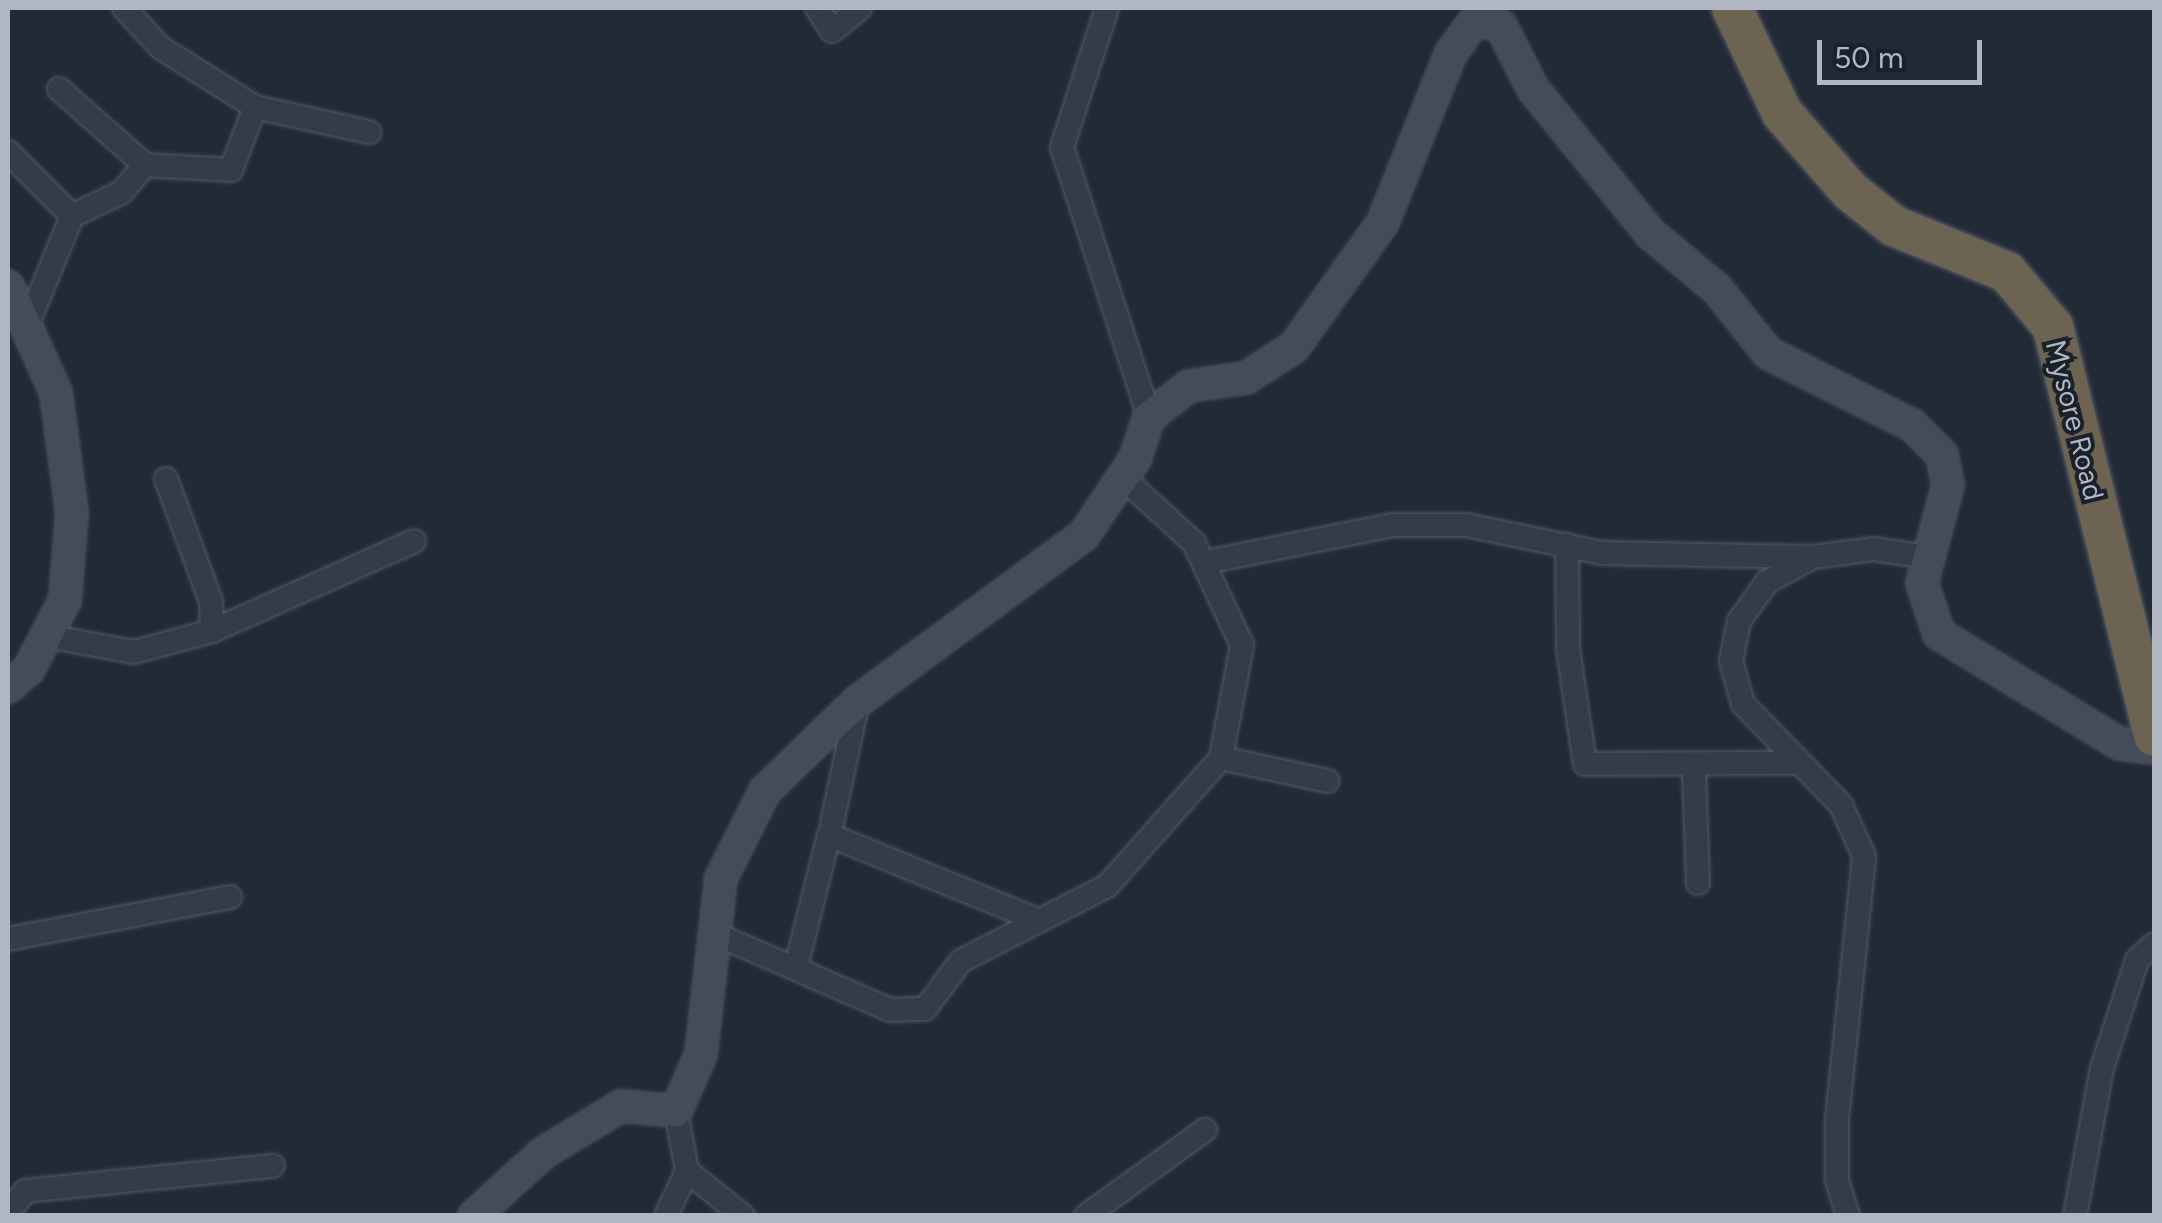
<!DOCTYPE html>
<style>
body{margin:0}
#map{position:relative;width:2162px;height:1223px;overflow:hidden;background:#222a36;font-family:Figtree,sans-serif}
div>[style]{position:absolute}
.roads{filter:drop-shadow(0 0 2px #535a64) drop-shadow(0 0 2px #535a64)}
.street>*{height:22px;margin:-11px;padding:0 11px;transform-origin:11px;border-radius:11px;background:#353c47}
.secondary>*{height:30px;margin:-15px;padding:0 15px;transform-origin:15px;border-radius:15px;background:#444b59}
.highway>*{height:40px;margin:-20px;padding:0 20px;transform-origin:20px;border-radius:20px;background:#6c6353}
span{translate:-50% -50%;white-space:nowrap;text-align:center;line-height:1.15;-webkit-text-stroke:8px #1b212b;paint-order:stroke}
.street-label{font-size:28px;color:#b0b7c3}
.frame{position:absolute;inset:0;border:10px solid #b0b7c3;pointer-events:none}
.scale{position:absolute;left:1817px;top:40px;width:165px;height:45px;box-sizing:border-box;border:5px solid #b0b7c3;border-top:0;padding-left:12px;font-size:30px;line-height:35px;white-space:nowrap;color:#b0b7c3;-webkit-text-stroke:8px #1b212b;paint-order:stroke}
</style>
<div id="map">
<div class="roads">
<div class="street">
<div style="left:124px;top:8px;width:54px;rotate:47.2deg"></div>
<div style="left:161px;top:48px;width:111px;rotate:32.1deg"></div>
<div style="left:255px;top:107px;width:117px;rotate:12.4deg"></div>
<div style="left:817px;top:8px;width:27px;rotate:57deg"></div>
<div style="left:832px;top:31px;width:36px;rotate:-39deg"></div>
<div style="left:1107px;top:8px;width:146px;rotate:107.9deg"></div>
<div style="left:1062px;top:147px;width:284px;rotate:72.1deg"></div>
<div style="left:59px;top:89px;width:115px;rotate:41.5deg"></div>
<div style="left:145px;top:165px;width:86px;rotate:3.3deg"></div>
<div style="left:231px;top:170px;width:67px;rotate:-69.1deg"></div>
<div style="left:8px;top:152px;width:91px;rotate:45deg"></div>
<div style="left:72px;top:216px;width:113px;rotate:112.3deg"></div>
<div style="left:72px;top:216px;width:55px;rotate:-25.6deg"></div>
<div style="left:122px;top:192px;width:35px;rotate:-50deg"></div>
<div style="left:166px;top:479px;width:130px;rotate:69.8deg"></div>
<div style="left:211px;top:601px;width:30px;rotate:88deg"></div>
<div style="left:1567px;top:545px;width:104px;rotate:89.4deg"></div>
<div style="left:1568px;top:649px;width:116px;rotate:81.6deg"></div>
<div style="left:1585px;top:764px;width:211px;rotate:-0.3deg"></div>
<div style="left:1206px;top:562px;width:191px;rotate:-11.2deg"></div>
<div style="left:1393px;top:525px;width:73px"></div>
<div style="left:1466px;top:525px;width:139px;rotate:11.6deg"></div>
<div style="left:1602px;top:553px;width:209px;rotate:1.1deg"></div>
<div style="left:46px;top:636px;width:89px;rotate:10.3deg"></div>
<div style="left:134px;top:652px;width:81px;rotate:-15.1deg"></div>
<div style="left:212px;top:631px;width:221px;rotate:-24deg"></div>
<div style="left:1221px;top:758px;width:109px;rotate:12.1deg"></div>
<div style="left:1694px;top:770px;width:113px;rotate:88deg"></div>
<div style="left:832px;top:823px;width:125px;rotate:-78deg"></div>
<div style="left:713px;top:933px;width:193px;rotate:23.5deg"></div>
<div style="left:890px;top:1010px;width:35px;rotate:-2deg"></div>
<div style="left:925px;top:1009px;width:60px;rotate:-53.1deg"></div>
<div style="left:961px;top:961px;width:164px;rotate:-27.2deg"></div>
<div style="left:1107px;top:886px;width:171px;rotate:-48.3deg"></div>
<div style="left:1221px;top:758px;width:115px;rotate:-79.5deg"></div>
<div style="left:1242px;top:645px;width:113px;rotate:-115.2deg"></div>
<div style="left:1194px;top:543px;width:96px;rotate:-137.5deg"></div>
<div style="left:8px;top:939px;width:226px;rotate:-10.7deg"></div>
<div style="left:796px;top:967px;width:136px;rotate:-76deg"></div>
<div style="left:829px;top:835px;width:219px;rotate:22.2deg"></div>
<div style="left:676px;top:1111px;width:61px;rotate:79.6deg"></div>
<div style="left:687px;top:1171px;width:72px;rotate:38.8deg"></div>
<div style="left:8px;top:1213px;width:28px;rotate:-52deg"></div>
<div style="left:25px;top:1191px;width:249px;rotate:-5.8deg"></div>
<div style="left:666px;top:1216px;width:50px;rotate:-65deg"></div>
<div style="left:1086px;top:1216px;width:147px;rotate:-35.9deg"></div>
<div style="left:1848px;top:1216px;width:38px;rotate:-107deg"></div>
<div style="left:1837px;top:1180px;width:61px;rotate:-90deg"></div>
<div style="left:1837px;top:1119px;width:264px;rotate:-84.1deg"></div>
<div style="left:1864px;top:856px;width:56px;rotate:-114.3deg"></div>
<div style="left:1841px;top:805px;width:141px;rotate:-134.1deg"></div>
<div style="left:1743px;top:704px;width:45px;rotate:-105.6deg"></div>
<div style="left:1731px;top:661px;width:41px;rotate:-78.7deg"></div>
<div style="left:1739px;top:621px;width:48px;rotate:-54.3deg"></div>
<div style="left:1767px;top:582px;width:52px;rotate:-28.5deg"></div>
<div style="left:1813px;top:557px;width:61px;rotate:-7.6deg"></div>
<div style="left:1873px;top:549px;width:56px;rotate:8.3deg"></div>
<div style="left:2075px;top:1216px;width:150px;rotate:-79.7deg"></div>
<div style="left:2102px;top:1068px;width:114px;rotate:-72deg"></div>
<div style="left:2137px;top:960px;width:23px;rotate:-43deg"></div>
</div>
<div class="secondary">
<div style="left:8px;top:286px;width:117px;rotate:65.8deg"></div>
<div style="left:56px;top:393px;width:121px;rotate:82.4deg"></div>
<div style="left:72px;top:513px;width:87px;rotate:94.6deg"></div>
<div style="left:65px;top:600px;width:78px;rotate:117.6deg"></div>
<div style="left:29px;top:669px;width:28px;rotate:139deg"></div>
<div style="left:474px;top:1216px;width:93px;rotate:-42.4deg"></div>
<div style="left:543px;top:1153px;width:91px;rotate:-31.1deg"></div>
<div style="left:621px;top:1106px;width:55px;rotate:5.2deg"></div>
<div style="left:676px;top:1111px;width:62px;rotate:-66.3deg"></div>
<div style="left:701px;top:1054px;width:177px;rotate:-83.5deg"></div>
<div style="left:721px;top:878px;width:97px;rotate:-63.2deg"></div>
<div style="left:765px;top:791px;width:129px;rotate:-44.1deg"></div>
<div style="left:858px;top:701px;width:280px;rotate:-36.3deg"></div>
<div style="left:1084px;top:535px;width:92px;rotate:-56.1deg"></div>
<div style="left:1135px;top:459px;width:44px;rotate:-71.6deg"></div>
<div style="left:1149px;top:417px;width:51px;rotate:-37.8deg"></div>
<div style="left:1189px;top:386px;width:58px;rotate:-8deg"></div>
<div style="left:1246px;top:378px;width:57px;rotate:-32.9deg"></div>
<div style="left:1294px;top:347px;width:153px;rotate:-54.5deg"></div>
<div style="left:1383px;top:222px;width:182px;rotate:-68.1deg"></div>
<div style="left:1451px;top:53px;width:42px;rotate:-53.7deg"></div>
<div style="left:1476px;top:19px;width:26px;rotate:16deg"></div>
<div style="left:1501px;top:26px;width:71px;rotate:63.1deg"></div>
<div style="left:1533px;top:89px;width:187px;rotate:50.9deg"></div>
<div style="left:1651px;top:234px;width:86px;rotate:39.8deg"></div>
<div style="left:1717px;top:289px;width:82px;rotate:51.4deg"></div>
<div style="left:1768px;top:353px;width:161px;rotate:26.6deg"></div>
<div style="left:1912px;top:425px;width:42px;rotate:45deg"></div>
<div style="left:1942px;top:455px;width:31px;rotate:79deg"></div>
<div style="left:1948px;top:485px;width:101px;rotate:104.9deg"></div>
<div style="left:1922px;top:583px;width:54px;rotate:71.6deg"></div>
<div style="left:1939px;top:634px;width:212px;rotate:31.3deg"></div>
<div style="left:2120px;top:744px;width:34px;rotate:7deg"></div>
</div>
<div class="highway">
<div style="left:1732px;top:8px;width:116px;rotate:64.5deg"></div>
<div style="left:1782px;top:113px;width:103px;rotate:48.9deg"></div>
<div style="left:1850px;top:191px;width:56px;rotate:38.5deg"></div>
<div style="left:1894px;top:226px;width:122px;rotate:22.2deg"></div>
<div style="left:2007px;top:272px;width:72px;rotate:50.1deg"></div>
<div style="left:2053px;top:327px;width:421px;rotate:76.1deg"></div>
</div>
</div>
<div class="street-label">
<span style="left:2075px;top:420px;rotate:76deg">Mysore Road</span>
</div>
<div class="frame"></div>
<div class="scale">50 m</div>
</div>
